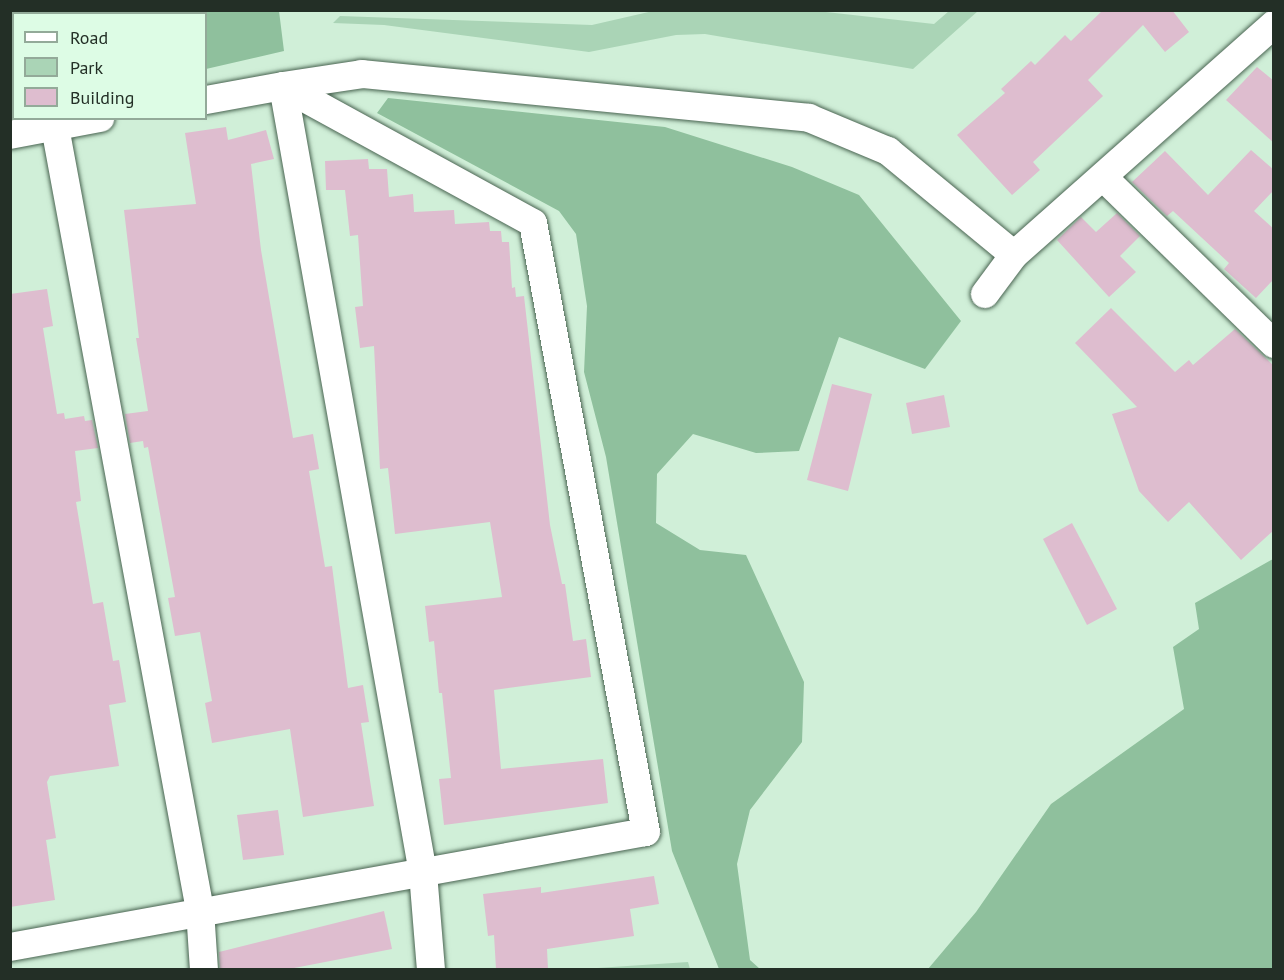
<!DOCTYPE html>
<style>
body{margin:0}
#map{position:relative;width:1284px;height:980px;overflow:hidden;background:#d0efd8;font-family:"PT Sans",sans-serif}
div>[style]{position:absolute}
.green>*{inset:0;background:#aad4b6}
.forest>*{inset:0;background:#8fc09d}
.building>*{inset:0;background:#debdcf}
.roads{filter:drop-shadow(0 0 2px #496451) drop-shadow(0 0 2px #496451)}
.minor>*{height:28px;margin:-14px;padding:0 14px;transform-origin:14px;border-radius:14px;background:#fff}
span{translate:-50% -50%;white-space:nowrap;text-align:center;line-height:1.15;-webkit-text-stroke:4.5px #ddfce5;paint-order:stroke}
.frame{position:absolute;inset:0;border:12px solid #232f26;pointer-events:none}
.legend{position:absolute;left:12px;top:12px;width:195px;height:108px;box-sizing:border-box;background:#ddfce5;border:2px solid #93aa99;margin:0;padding:8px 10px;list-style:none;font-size:18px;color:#232f26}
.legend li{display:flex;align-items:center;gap:12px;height:30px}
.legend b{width:30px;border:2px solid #93aa99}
</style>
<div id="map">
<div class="green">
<div style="clip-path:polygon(817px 11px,934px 24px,949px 11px,978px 11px,913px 69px,705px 34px,676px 35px,589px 52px,384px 25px,333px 23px,340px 16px,592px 25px,653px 11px)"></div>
<div style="clip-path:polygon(688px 962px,690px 969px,582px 969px)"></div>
</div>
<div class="forest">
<div style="clip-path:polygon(22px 11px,279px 11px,284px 51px,206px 69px,206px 14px)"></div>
<div style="clip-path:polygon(388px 98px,665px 127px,792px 167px,859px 195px,961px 321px,925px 369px,839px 337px,799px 451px,756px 453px,693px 434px,657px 474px,656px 523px,700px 550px,746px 555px,804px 682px,802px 742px,750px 810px,737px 864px,750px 960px,760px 969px,719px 969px,672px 851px,606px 457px,584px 372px,587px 306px,576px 234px,559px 211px,377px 113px)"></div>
<div style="clip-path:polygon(1273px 559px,1273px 969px,928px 969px,976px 912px,1051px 804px,1184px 709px,1173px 647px,1199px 629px,1195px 603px)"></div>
</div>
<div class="building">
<div style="clip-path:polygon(1103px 10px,1172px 10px,1189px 32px,1165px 52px,1143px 25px,1088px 80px,1103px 96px,1033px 162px,1040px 170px,1012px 195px,957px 135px,1005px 93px,1001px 89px,1031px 61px,1035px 65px,1065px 35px,1071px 41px)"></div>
<div style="clip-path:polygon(1257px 67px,1274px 81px,1274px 143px,1226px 100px)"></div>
<div style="clip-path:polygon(226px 127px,228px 140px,266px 130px,274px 159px,251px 164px,261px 250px,293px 438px,313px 434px,319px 469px,309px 471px,325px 567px,332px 566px,348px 688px,363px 685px,369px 722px,361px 723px,374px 806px,303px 817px,290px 729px,212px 743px,205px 703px,212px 701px,200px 632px,175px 636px,168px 598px,175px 597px,148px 447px,144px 448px,143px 441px,130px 443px,125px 414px,148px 411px,136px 338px,139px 338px,124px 210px,196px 204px,185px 133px)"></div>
<div style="clip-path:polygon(1251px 150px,1274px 170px,1274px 190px,1254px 211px,1274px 229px,1274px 279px,1256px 298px,1224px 269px,1229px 263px,1173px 211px,1167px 216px,1132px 182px,1165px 151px,1208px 195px)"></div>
<div style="clip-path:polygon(368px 159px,369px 169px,387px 169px,389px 197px,413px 194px,414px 212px,454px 210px,455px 224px,489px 222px,490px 231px,501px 231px,502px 242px,509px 242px,512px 288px,515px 287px,516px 297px,524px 296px,550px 525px,562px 584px,565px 584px,573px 641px,586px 639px,591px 677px,494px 690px,501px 769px,603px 759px,608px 803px,444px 825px,439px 779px,451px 778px,442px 693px,439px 693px,434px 641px,429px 642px,425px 606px,502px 597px,490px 522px,395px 534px,388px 468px,380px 469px,374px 346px,360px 348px,355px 307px,363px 306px,358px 235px,350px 236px,345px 190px,326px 190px,325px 161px)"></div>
<div style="clip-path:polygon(1117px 213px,1140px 236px,1120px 256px,1136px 272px,1109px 297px,1057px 240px,1081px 217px,1096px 232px)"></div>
<div style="clip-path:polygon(47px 289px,53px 326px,43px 328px,57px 414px,64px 413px,65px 419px,84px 416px,85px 421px,92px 420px,98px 448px,75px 451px,81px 501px,76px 502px,93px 604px,103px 602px,113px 661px,119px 660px,126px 702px,109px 705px,119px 766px,50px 776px,47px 782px,56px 838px,46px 840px,55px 900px,10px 907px,10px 294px)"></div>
<div style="clip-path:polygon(1111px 308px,1175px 372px,1189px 360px,1193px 365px,1235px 329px,1274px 366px,1274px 530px,1241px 560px,1189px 502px,1168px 522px,1139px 491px,1112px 414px,1137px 407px,1075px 343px)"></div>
<div style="clip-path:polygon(832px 384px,872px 394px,848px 491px,807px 480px)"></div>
<div style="clip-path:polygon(944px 395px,950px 427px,912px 434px,906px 403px)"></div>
<div style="clip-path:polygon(1072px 523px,1117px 609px,1087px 625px,1043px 539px)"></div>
<div style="clip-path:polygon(278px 810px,284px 855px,243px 860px,237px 815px)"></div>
<div style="clip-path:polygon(654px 876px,659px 904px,630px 909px,634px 936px,547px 949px,548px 969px,496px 969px,494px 935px,488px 936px,483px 894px,541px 887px,541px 893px)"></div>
<div style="clip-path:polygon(384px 911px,392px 949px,289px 969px,220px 969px,219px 952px)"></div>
</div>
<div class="roads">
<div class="minor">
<div style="left:55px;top:127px;width:796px;rotate:79.51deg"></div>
<div style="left:200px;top:910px;width:60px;rotate:86.2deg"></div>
<div style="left:10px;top:135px;width:92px;rotate:-10.7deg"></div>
<div style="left:1103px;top:177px;width:239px;rotate:44.3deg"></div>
<div style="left:985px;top:294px;width:49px;rotate:-53.4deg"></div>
<div style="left:1014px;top:255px;width:348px;rotate:-41.6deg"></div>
<div style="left:10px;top:947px;width:646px;rotate:-10.25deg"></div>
<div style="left:646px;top:832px;width:619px;rotate:-100.51deg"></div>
<div style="left:533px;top:223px;width:285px;rotate:-151.3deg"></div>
<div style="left:283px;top:86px;width:78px;rotate:169.7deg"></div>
<div style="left:431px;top:970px;width:97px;rotate:-94.7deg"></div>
<div style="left:423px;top:873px;width:799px;rotate:-100.09deg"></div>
<div style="left:283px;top:86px;width:80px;rotate:-8.6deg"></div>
<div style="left:362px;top:74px;width:449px;rotate:5.6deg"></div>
<div style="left:809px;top:118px;width:86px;rotate:22.7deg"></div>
<div style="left:888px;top:151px;width:163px;rotate:39.5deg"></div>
</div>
</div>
<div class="frame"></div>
<ul class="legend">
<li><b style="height:8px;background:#fff"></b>Road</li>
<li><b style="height:16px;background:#aad4b6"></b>Park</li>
<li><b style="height:16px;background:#debdcf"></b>Building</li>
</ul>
</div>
